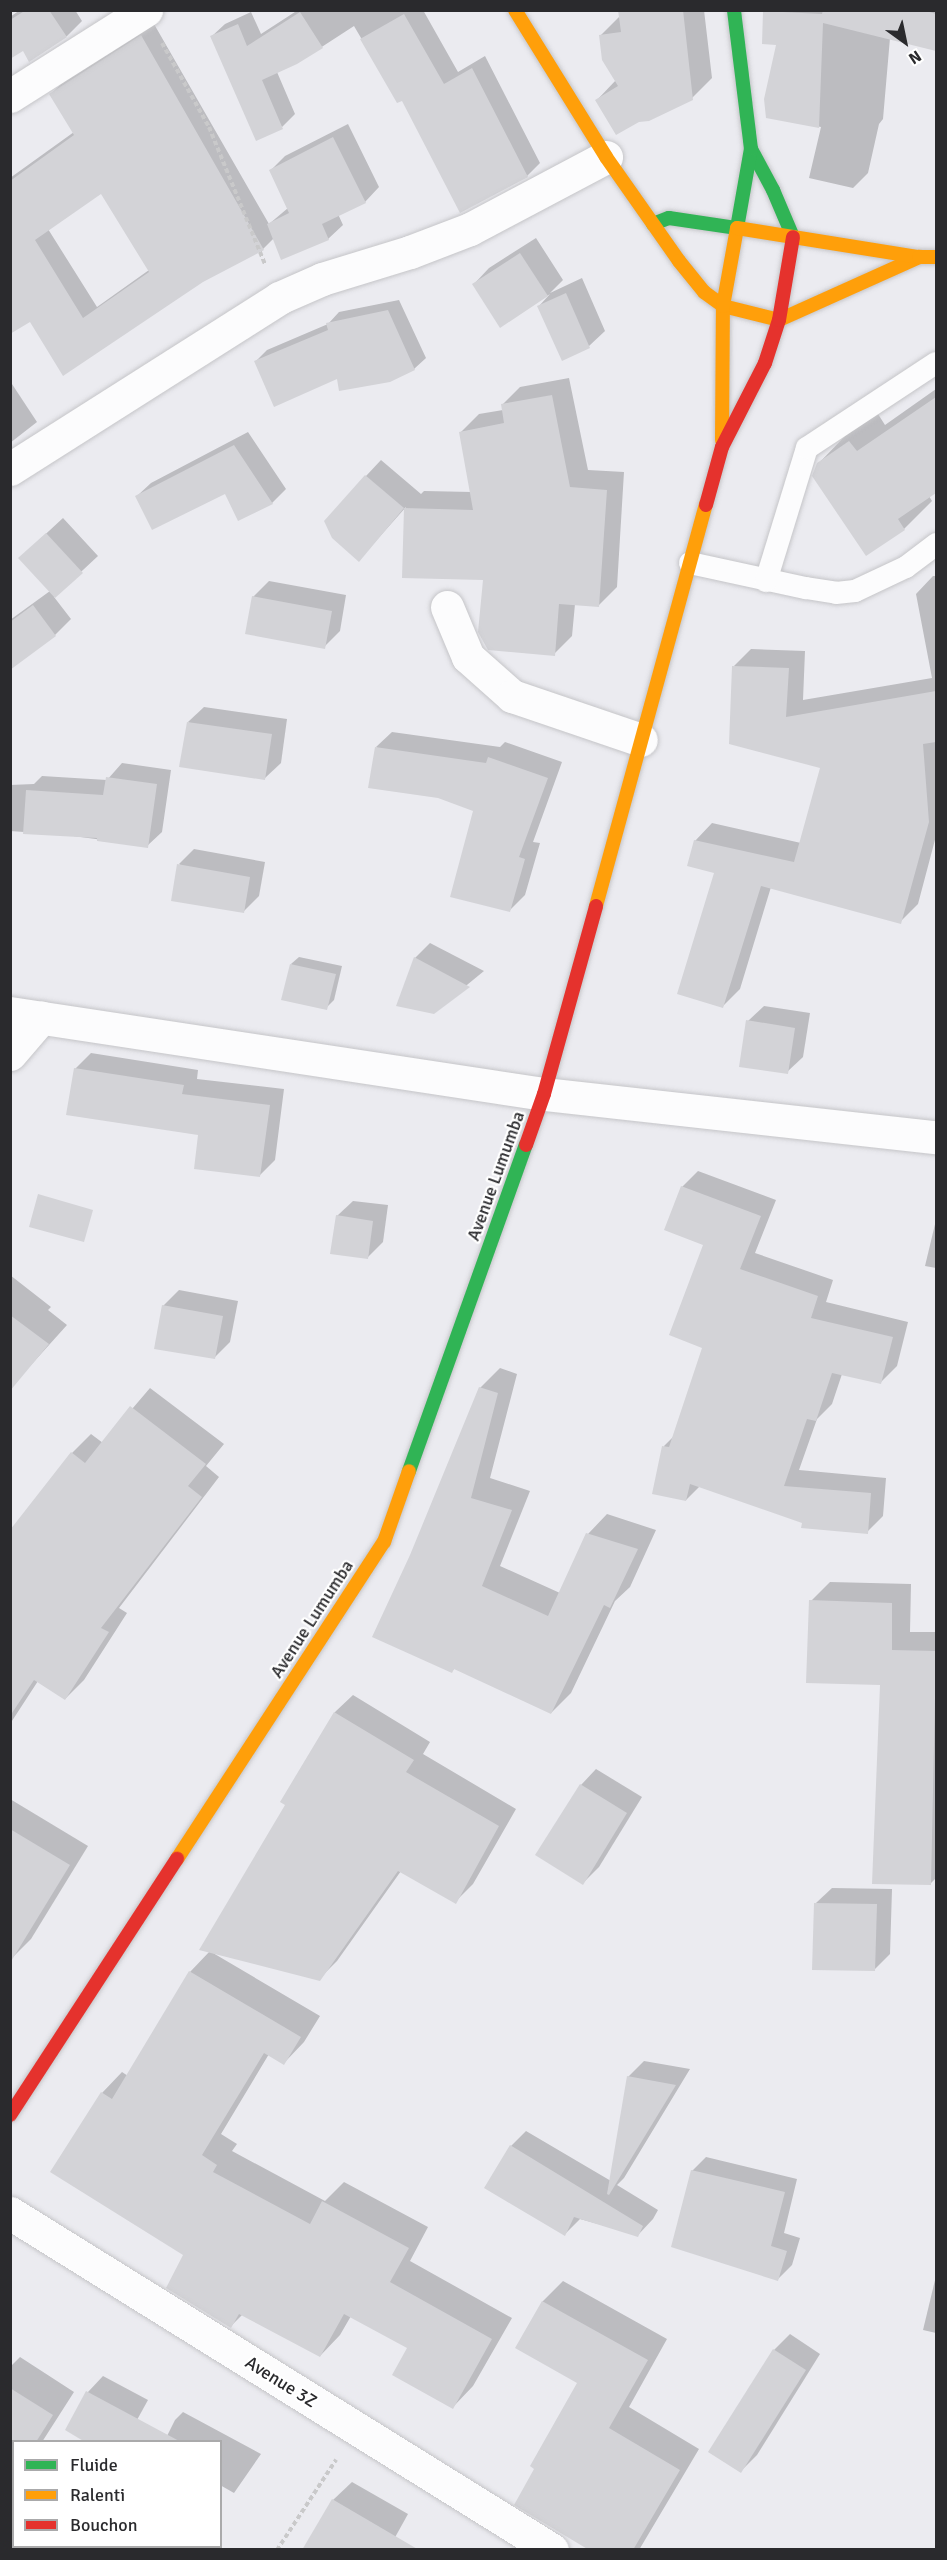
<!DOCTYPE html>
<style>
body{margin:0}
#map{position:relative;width:947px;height:2560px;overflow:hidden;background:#ebebf0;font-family:Signika,sans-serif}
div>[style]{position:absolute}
.shadow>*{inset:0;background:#0003}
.building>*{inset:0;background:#d3d3d7}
.path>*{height:4px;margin-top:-2px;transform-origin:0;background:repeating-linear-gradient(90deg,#c9c9ca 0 4.5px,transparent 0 7.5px)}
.roads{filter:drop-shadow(0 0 2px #c5c5c8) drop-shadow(0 0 2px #c5c5c8)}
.lane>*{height:22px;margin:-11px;padding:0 11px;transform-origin:11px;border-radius:11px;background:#fcfcfd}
.street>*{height:33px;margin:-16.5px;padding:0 16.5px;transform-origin:16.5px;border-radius:16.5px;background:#fcfcfd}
.fast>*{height:14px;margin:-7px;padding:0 7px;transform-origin:7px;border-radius:7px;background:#30b455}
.slow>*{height:14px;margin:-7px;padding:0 7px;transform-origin:7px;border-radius:7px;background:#ff9f0a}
.jam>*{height:14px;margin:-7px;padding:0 7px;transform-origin:7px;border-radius:7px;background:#e5322d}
span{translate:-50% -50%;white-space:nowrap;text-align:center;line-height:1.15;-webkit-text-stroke:4.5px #fff;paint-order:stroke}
.street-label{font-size:18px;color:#2a2a2d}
.frame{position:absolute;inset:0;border:12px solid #2a2a2d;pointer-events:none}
.legend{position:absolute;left:12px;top:2440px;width:210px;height:108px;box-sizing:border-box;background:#fff;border:2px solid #aaaaab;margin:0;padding:8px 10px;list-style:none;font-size:18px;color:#2a2a2d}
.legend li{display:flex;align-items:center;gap:12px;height:30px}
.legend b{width:30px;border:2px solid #aaaaab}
.north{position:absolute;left:875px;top:12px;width:60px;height:60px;-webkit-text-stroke:4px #fff;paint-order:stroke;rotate:147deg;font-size:16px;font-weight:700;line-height:24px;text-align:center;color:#2a2a2d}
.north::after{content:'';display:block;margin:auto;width:21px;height:27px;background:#2a2a2d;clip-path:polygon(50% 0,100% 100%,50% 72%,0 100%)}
</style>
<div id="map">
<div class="shadow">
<div style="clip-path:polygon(20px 10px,75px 10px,82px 21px,67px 36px,23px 49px,10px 57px,10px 17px)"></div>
<div style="clip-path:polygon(298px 10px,423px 10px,458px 72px,485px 56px,540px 163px,527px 176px,403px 98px,398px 101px,354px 26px,297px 63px,277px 72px,295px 114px,282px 127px,211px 37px,225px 24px,251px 12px,261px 34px)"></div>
<div style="clip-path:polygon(620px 10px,704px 10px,712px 78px,692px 98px,597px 100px,616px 80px,601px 35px,620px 16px)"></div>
<div style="clip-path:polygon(764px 10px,936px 10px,936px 46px,934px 49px,890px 38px,883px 119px,879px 124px,868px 173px,853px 188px,809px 178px,821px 127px,767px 116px,777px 43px,763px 43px)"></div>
<div style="clip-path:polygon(evenodd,154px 24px,269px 224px,288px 208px,271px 170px,285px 156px,348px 124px,379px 187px,365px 202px,338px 214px,343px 225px,328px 239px,274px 238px,263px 249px,202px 281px,64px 374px,31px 320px,10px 333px,10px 178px,74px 132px,51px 94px,64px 81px,154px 24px,101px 192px,149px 270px,97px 307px,48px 229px,101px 192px)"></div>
<div style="clip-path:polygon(536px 238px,563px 280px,550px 293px,582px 278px,605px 331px,589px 346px,562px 359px,539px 306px,550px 294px,501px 326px,474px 284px,489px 268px)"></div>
<div style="clip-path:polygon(399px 300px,426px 358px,414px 369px,338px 377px,256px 361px,267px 350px,328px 324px,339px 312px)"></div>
<div style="clip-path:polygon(569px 378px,588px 470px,624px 472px,617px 587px,599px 605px,575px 604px,572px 636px,554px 654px,489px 648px,479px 632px,485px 579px,403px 576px,406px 507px,359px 560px,366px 476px,381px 460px,421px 494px,424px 491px,472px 492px,461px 432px,479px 414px,503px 410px,502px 405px,520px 387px)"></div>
<div style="clip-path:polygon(10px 381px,37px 422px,10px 443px)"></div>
<div style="clip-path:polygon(936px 389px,936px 491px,929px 496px,932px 501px,904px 529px,818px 464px,846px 435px,878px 414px,885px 425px)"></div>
<div style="clip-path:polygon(248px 432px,286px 489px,272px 503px,225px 492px,137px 496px,151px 483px)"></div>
<div style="clip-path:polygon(63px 518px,98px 556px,54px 597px,71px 619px,55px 635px,10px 669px,10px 620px,50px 591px,36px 543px)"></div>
<div style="clip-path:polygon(933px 576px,936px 576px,936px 836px,918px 904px,900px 922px,771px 887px,740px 989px,723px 1006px,716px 872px,695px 841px,712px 823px,801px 843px,822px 767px,734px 666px,751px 649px,805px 651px,803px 700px,932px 678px,916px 594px)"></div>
<div style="clip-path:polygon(269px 581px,346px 595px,340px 631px,324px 647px,253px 597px)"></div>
<div style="clip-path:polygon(204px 707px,287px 719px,281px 763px,265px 778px,188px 722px)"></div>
<div style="clip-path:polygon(392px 732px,500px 747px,505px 742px,562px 762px,533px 842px,540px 843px,525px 895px,509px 911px,475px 810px,376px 747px)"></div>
<div style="clip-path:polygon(122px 763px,171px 770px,162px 832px,147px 846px,66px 835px,10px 831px,10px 785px,34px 784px,42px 776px,107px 780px)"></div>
<div style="clip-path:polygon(194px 849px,265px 862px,259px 896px,243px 912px,179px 864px)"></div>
<div style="clip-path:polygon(430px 943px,484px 971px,434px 1012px,415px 958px)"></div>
<div style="clip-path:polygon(299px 957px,342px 966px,334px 1000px,326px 1008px,291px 964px)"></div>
<div style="clip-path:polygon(764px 1006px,810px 1013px,803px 1057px,787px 1072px,748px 1021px)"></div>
<div style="clip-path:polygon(91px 1053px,198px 1070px,197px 1079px,284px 1089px,275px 1160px,260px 1175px,200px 1134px,75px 1069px)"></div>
<div style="clip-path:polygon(698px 1171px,776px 1200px,755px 1253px,833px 1280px,826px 1302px,908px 1322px,897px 1366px,881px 1382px,842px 1374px,832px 1404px,817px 1419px,799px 1470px,886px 1478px,883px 1516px,867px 1532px,803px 1522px,700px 1486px,686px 1500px,664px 1446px,674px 1436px,704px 1347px,705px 1244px,682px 1187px)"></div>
<div style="clip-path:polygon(353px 1201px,388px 1205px,383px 1242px,367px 1258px,337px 1216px)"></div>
<div style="clip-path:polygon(936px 1220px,936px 1268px,925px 1266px)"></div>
<div style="clip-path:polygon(10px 1275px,51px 1307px,48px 1310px,67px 1325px,22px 1375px,10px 1366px)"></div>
<div style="clip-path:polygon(179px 1290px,238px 1301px,230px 1342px,214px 1358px,163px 1306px)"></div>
<div style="clip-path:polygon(500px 1368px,517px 1374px,490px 1478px,530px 1491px,500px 1566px,560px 1593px,588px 1534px,607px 1514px,656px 1530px,630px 1587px,615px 1601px,571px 1693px,551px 1713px,455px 1668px,452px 1671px,412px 1556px,480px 1388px)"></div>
<div style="clip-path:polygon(150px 1388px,224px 1444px,206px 1466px,219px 1477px,119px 1608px,127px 1613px,84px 1680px,65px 1699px,38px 1681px,10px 1724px,10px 1533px,72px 1453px,91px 1434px,103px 1443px)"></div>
<div style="clip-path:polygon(830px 1582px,911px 1584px,910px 1632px,936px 1632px,936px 1878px,930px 1884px,881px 1684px,811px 1601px)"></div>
<div style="clip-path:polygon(353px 1695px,430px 1742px,423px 1754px,516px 1809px,473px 1884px,455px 1902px,401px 1871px,337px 1961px,319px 1979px,213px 1953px,320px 2016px,304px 2042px,284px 2063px,269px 2054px,221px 2134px,237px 2144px,232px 2151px,325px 2201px,344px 2182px,428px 2227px,410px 2261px,512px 2318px,473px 2386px,453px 2407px,409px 2347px,351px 2316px,340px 2335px,320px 2356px,243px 2314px,231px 2326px,185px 2255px,102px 2093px,122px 2072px,128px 2076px,190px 1972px,210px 1951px,288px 1805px,282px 1802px,335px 1712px)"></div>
<div style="clip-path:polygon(596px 1769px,642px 1797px,599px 1867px,583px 1883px,581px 1785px)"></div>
<div style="clip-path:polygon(10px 1799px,88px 1846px,31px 1939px,12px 1958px)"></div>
<div style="clip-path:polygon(832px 1888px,892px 1889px,890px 1954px,874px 1970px,816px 1903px)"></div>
<div style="clip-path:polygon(644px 2061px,690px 2069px,624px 2178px,617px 2185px,658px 2210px,653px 2219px,638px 2235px,580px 2219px,565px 2234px,511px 2146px,526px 2131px,611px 2181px,628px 2077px)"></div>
<div style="clip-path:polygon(706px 2157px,797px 2179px,784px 2233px,800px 2238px,792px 2265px,778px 2279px,692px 2171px)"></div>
<div style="clip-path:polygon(936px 2276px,936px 2333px,923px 2330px)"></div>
<div style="clip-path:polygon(563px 2281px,667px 2339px,629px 2407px,699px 2449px,639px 2550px,593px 2550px,579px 2382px,517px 2347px,543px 2301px)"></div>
<div style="clip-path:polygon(790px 2334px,820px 2354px,757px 2455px,741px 2471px,774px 2350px)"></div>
<div style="clip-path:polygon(20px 2357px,74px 2392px,42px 2442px,14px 2442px,14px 2485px,10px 2488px,10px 2367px)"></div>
<div style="clip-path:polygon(103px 2376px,148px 2400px,127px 2438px,67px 2430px,88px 2392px)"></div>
<div style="clip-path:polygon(183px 2412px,261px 2454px,234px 2493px,220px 2485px,220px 2442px,164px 2442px,175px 2420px)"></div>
<div style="clip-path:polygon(352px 2482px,408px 2514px,388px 2550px,333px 2500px)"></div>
<div style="clip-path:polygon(90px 2546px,103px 2546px,109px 2550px,87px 2550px)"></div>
</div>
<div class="building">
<div style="clip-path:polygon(26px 10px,49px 10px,67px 37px,29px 62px,23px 51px,10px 59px,10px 20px)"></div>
<div style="clip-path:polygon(618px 10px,683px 10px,693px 100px,649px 121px,639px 122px,616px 135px,595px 100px,618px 86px,602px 60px,599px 35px,621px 32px)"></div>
<div style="clip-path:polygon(823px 10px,923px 10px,936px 14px,936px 51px,823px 23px,819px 128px,766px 118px,764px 99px,776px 45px,762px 44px,763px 11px,822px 14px)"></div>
<div style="clip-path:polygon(300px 12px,323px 48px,297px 64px,262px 80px,283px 129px,256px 141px,210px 36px,238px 24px,247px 46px)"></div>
<div style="clip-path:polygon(404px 14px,444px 84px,472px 68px,528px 177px,460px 213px,402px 101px,397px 103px,360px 39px)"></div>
<div style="clip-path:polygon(evenodd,141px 35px,264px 250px,203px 282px,63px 376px,30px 322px,10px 334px,10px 181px,74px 135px,49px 94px,141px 35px,101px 194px,149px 272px,83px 318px,35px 240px,101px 194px)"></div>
<div style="clip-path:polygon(333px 137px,366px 203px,322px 224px,329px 240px,281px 260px,267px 224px,289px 213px,269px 170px)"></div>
<div style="clip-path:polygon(520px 253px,548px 296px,500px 328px,472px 284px)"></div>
<div style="clip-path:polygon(566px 293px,590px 348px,562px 361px,537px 306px)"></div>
<div style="clip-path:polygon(388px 310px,415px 370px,390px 382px,339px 391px,337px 379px,274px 407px,254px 361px,328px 330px,326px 323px)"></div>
<div style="clip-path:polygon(552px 395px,570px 487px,607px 490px,599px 607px,559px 604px,555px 656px,488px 650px,478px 632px,483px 580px,402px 578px,404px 508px,473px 510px,459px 432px,504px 423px,501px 404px)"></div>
<div style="clip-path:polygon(936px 397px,936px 493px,898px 519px,905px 530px,866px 556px,812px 476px,817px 463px,849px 441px,857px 451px)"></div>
<div style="clip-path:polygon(234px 445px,273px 504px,238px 521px,225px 494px,152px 530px,135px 496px)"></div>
<div style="clip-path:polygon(365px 475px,404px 508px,359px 562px,332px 538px,324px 521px)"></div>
<div style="clip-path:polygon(46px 533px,83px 573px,55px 598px,18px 558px)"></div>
<div style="clip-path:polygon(252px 596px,332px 611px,325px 649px,245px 634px)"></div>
<div style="clip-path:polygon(33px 605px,56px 636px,10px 670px,10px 622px)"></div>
<div style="clip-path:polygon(732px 666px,789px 668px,786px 717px,936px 691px,936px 742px,923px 744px,929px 822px,901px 924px,761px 886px,723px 1008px,677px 994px,714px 873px,687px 866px,694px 840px,794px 862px,820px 768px,729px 744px)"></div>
<div style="clip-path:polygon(187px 722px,272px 734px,265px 780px,179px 767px)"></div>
<div style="clip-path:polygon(375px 747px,486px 763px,488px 757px,548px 778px,519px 857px,525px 859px,510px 912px,450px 897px,473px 811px,438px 798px,368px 788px)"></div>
<div style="clip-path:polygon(106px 777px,157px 784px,148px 848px,97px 841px,97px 838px,23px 834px,26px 790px,103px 795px)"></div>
<div style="clip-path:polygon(177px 864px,250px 877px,244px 913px,171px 901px)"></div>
<div style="clip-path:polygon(414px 957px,470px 987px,434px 1014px,396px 1006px)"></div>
<div style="clip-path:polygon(290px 964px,336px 974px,327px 1010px,281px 1000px)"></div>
<div style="clip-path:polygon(746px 1020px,795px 1028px,788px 1074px,739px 1067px)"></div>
<div style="clip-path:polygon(74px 1068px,184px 1085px,182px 1094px,270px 1105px,260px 1177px,194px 1169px,198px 1135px,66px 1115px)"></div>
<div style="clip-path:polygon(681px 1186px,761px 1216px,740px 1269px,818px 1296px,811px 1318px,893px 1337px,881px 1384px,832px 1373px,816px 1421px,807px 1419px,784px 1486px,871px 1493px,868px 1534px,801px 1528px,802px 1523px,690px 1484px,686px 1501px,652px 1494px,662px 1446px,669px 1447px,702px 1348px,669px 1335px,703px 1245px,664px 1230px)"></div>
<div style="clip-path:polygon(38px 1194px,93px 1210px,84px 1242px,29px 1227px)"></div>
<div style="clip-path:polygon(336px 1215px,373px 1221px,368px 1259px,330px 1254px)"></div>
<div style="clip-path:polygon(162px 1305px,223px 1316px,215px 1359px,154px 1349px)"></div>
<div style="clip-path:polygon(10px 1315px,49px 1344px,10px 1391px)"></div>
<div style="clip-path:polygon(479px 1387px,498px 1393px,471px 1498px,512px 1510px,482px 1586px,548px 1616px,586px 1533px,638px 1549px,610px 1608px,604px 1605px,551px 1714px,454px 1669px,452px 1673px,372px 1637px,410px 1555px)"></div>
<div style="clip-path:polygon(130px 1406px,206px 1464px,188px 1486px,202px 1497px,101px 1628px,109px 1632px,65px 1700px,34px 1680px,10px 1716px,10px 1530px,71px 1452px,85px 1463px)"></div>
<div style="clip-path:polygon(809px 1600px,892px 1603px,892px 1650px,936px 1651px,931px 1885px,872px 1884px,880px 1685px,806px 1683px)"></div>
<div style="clip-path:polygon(334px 1712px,414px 1760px,406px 1772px,499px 1826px,456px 1904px,398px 1871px,320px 1981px,199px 1950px,285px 1805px,280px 1802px)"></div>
<div style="clip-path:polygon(580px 1784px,627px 1813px,583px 1885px,535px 1855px)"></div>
<div style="clip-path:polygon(10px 1829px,70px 1865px,10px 1963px)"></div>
<div style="clip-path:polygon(814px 1903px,877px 1904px,875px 1971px,812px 1970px)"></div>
<div style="clip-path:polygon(189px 1971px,301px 2037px,284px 2065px,264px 2053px,202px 2155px,217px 2165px,213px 2172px,310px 2224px,322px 2201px,409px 2248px,390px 2282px,492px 2339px,453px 2409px,392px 2375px,407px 2348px,344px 2314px,320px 2357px,239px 2314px,231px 2328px,166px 2288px,183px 2255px,50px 2172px,101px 2092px,112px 2099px)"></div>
<div style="clip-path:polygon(627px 2076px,676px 2085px,609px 2195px,607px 2194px)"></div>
<div style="clip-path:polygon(510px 2145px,643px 2226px,638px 2237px,574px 2217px,565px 2236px,484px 2188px)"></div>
<div style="clip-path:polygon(691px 2170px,785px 2192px,771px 2246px,787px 2251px,778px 2281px,671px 2247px)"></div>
<div style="clip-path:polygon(542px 2301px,648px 2360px,609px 2428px,680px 2470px,633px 2550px,589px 2550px,514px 2505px,534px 2469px,530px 2466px,577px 2383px,515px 2348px)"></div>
<div style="clip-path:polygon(773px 2349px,806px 2370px,741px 2473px,708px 2452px)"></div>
<div style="clip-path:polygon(10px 2388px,53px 2415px,36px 2442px,10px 2442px)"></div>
<div style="clip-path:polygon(86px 2391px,181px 2442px,85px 2442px,65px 2430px)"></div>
<div style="clip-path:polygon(332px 2499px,419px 2550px,302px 2550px)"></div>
</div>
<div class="path">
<div style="left:162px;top:43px;width:96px;rotate:60.8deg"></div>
<div style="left:209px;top:127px;width:148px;rotate:67.8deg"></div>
<div style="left:277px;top:2550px;width:108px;rotate:-56.8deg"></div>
</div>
<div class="roads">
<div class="lane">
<div style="left:690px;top:563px;width:119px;rotate:12.2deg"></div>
<div style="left:806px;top:588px;width:30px;rotate:9deg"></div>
<div style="left:836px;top:593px;width:19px;rotate:-6deg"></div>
<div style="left:855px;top:591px;width:56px;rotate:-25.2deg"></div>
<div style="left:906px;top:567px;width:38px;rotate:-37deg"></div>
<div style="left:766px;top:581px;width:139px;rotate:-72.9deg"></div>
<div style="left:807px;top:448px;width:154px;rotate:-33.4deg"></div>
</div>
<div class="street">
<div style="left:10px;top:96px;width:161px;rotate:-32.3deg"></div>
<div style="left:10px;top:469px;width:319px;rotate:-32.4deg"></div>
<div style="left:279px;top:298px;width:47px;rotate:-23.8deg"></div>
<div style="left:322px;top:279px;width:92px;rotate:-17.1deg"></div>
<div style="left:410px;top:252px;width:64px;rotate:-21deg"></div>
<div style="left:470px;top:229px;width:154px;rotate:-27.9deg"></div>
<div style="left:447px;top:607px;width:54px;rotate:67.2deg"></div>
<div style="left:468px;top:657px;width:59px;rotate:41.6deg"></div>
<div style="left:512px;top:696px;width:136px;rotate:18.8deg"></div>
<div style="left:10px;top:1013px;width:540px;rotate:8.63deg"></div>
<div style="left:544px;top:1094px;width:394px;rotate:6.3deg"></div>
<div style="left:10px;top:1054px;width:48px;rotate:-49.3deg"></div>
<div style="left:10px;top:2213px;width:638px;rotate:31.87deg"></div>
</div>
<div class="fast">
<div style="left:751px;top:149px;width:47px;rotate:61.8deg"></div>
<div style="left:773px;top:190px;width:51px;rotate:66.9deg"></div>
<div style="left:653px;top:224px;width:17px;rotate:-21deg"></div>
<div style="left:669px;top:218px;width:69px;rotate:8.4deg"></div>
<div style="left:737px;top:228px;width:80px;rotate:-80deg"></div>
<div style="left:751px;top:149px;width:140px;rotate:-97deg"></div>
<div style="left:409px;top:1471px;width:346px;rotate:-70.3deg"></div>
</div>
<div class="slow">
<div style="left:515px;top:10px;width:173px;rotate:58.2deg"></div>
<div style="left:606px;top:157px;width:127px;rotate:54.9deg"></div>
<div style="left:679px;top:261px;width:40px;rotate:51deg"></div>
<div style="left:704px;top:292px;width:24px;rotate:36deg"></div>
<div style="left:723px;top:306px;width:58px;rotate:14deg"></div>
<div style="left:779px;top:320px;width:154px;rotate:-24.2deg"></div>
<div style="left:722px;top:440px;width:134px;rotate:-89.6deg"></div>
<div style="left:723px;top:306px;width:79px;rotate:-79.8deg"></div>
<div style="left:737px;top:228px;width:184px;rotate:9.1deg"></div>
<div style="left:919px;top:257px;width:17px"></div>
<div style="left:596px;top:906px;width:416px;rotate:-74.7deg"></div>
<div style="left:177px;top:1859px;width:379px;rotate:-56.9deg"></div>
<div style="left:384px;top:1542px;width:75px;rotate:-70.6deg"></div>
</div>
<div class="jam">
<div style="left:706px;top:505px;width:60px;rotate:-74.6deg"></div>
<div style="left:722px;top:447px;width:94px;rotate:-62.9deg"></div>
<div style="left:765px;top:363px;width:45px;rotate:-72deg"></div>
<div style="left:779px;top:320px;width:84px;rotate:-80.4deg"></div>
<div style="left:526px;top:1145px;width:54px;rotate:-70.6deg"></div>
<div style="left:544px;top:1094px;width:195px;rotate:-74.5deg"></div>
<div style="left:10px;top:2115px;width:306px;rotate:-56.9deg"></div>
</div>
</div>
<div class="street-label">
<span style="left:496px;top:1176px;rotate:-70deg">Avenue Lumumba</span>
<span style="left:312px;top:1619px;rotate:-57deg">Avenue Lumumba</span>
<span style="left:281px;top:2382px;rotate:32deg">Avenue 3Z</span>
</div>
<div class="frame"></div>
<ul class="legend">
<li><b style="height:8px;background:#30b455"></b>Fluide</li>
<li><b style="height:8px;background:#ff9f0a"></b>Ralenti</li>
<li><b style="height:8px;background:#e5322d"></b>Bouchon</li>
</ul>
<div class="north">N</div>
</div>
